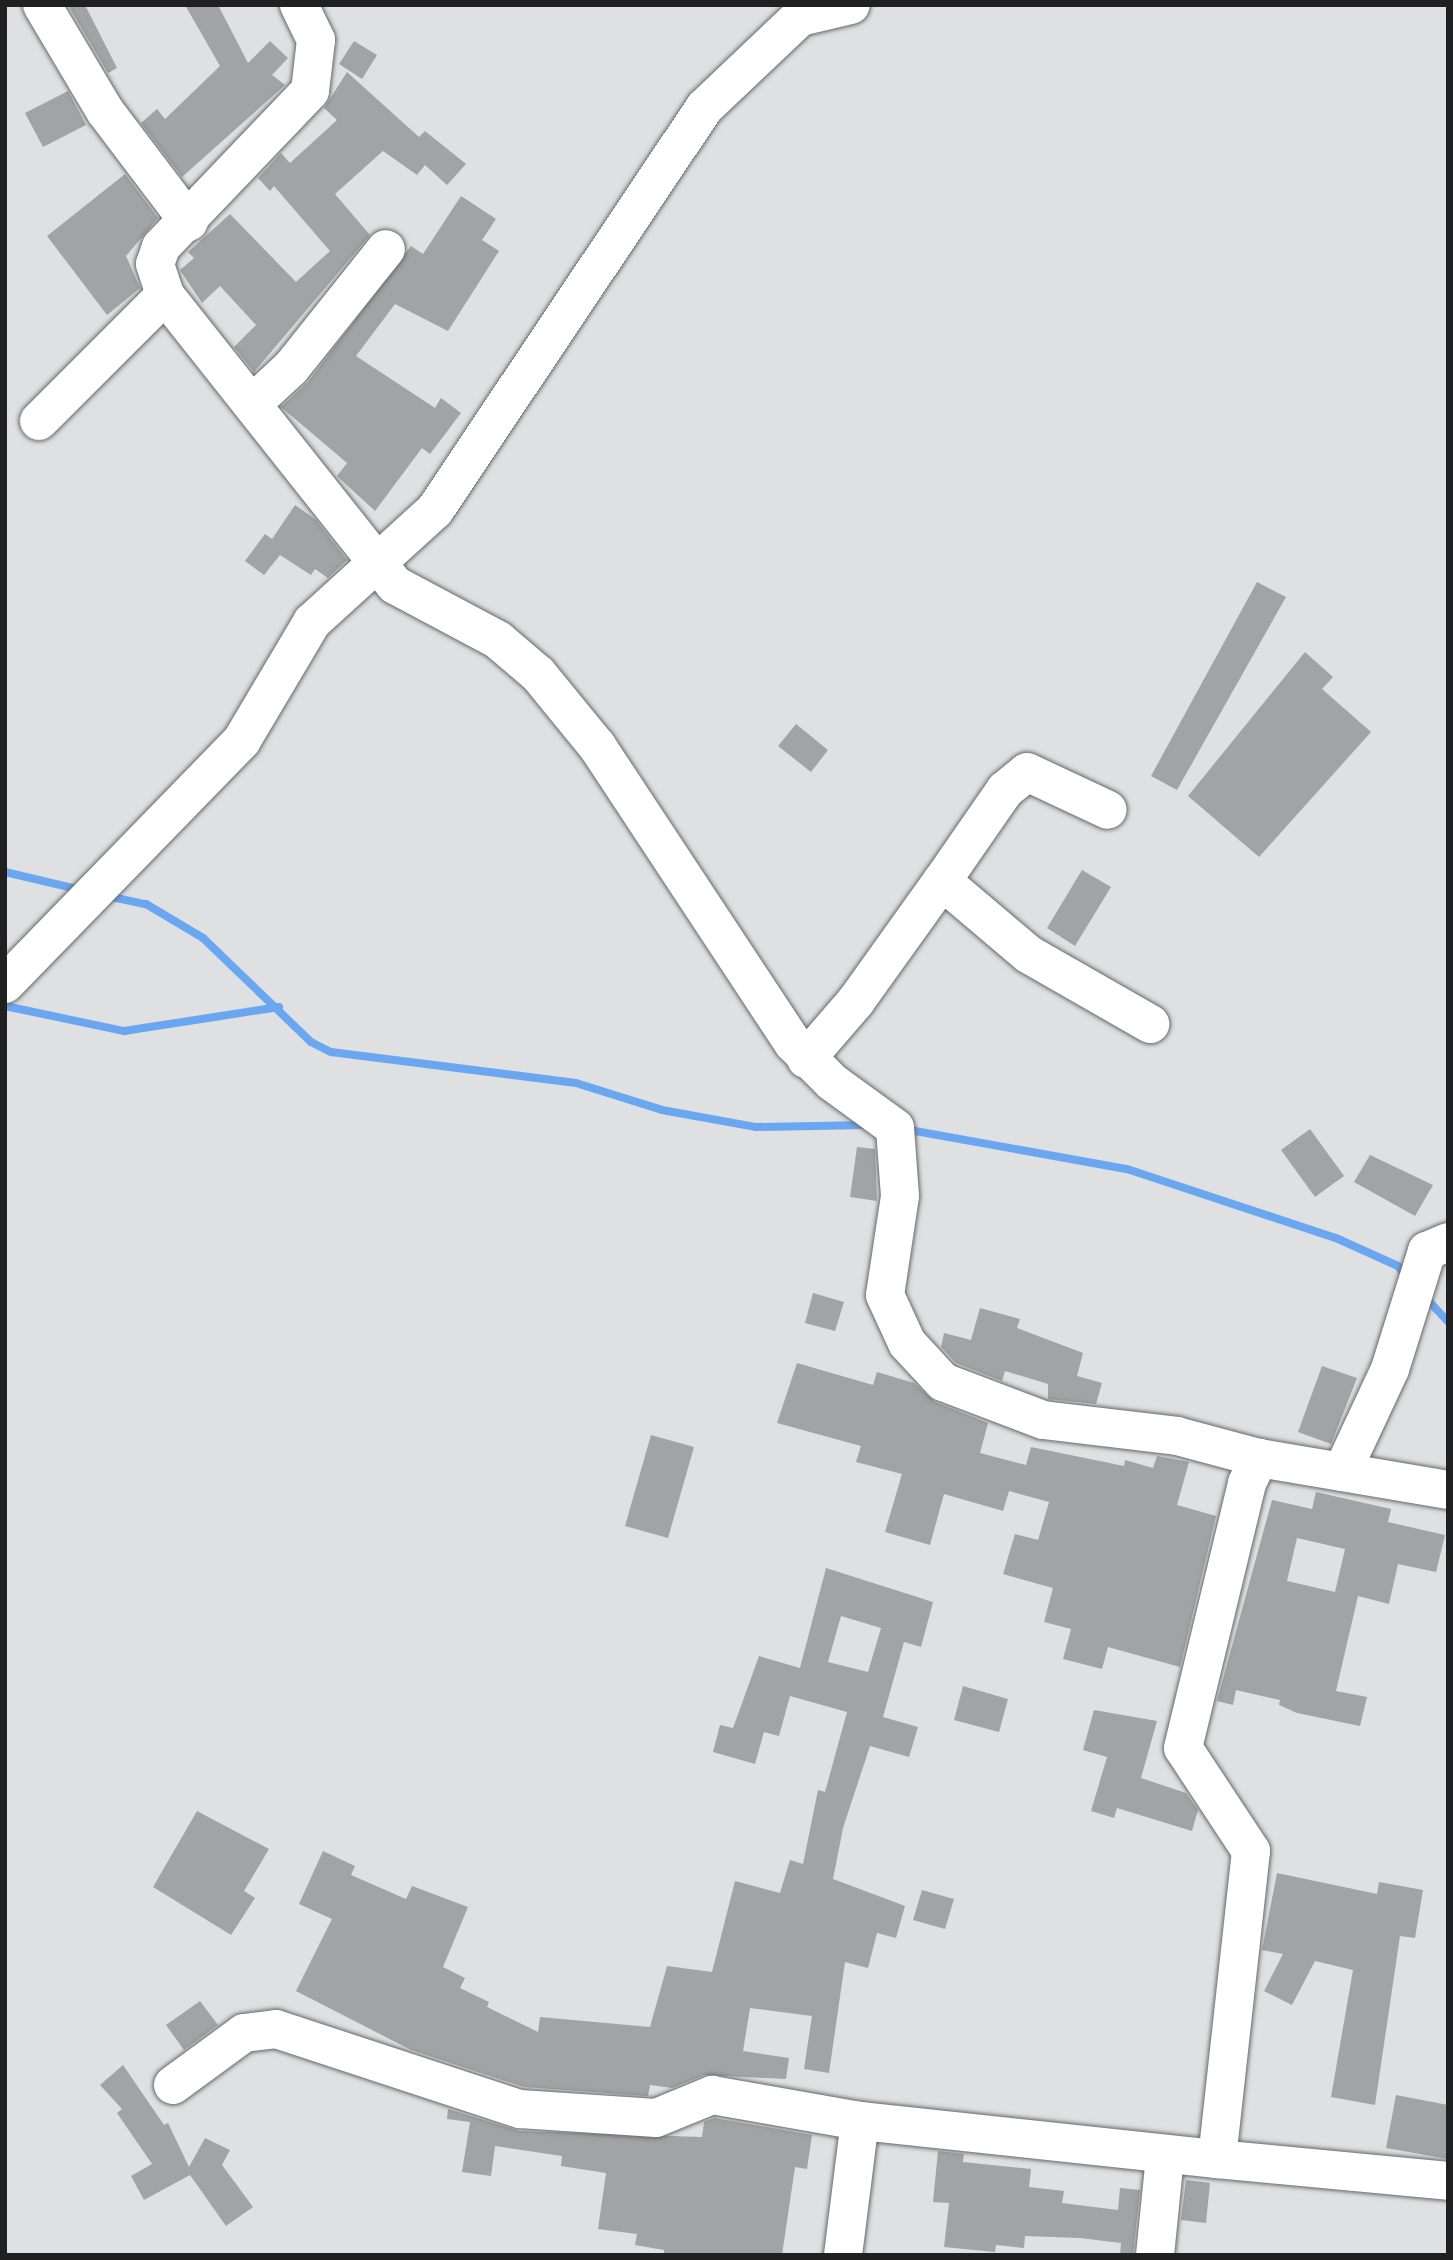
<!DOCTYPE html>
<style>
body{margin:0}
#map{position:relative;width:1453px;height:2260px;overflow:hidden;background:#dfe0e1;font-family:"Nunito Sans",sans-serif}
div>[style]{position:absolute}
.stream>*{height:8px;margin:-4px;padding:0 4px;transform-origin:4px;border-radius:4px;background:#6ba7f0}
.building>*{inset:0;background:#a1a3a4}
.roads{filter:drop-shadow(0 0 2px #676869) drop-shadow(0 0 2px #676869)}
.minor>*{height:38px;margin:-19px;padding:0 19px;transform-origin:19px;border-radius:19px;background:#fff}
span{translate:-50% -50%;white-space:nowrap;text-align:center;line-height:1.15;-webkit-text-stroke:6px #dfe0e1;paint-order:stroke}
.frame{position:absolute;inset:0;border:7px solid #202021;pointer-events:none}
</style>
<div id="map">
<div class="stream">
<div style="left:5px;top:872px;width:78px;rotate:13.3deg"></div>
<div style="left:107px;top:896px;width:40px;rotate:12deg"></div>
<div style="left:146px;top:904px;width:66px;rotate:30.8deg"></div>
<div style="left:203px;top:938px;width:150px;rotate:43.9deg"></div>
<div style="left:311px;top:1042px;width:22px;rotate:27deg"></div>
<div style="left:331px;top:1052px;width:247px;rotate:7.2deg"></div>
<div style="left:576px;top:1083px;width:90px;rotate:17.4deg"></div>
<div style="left:662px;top:1110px;width:96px;rotate:10.3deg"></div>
<div style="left:756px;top:1127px;width:111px;rotate:-1deg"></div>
<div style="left:5px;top:1006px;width:122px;rotate:11.9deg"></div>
<div style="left:124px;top:1031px;width:157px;rotate:-8.8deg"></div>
<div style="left:904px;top:1129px;width:227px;rotate:10.2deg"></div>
<div style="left:1127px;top:1169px;width:220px;rotate:18.3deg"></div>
<div style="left:1336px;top:1238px;width:68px;rotate:24.3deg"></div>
<div style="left:1398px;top:1266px;width:14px;rotate:51deg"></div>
<div style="left:1425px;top:1297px;width:34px;rotate:47deg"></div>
</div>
<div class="building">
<div style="clip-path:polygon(68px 5px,85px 5px,117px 68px,108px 73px)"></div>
<div style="clip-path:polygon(185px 5px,218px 5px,248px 63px,270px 41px,288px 58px,272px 75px,285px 85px,182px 177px,141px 123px,157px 109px,165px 119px,220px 66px)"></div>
<div style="clip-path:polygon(354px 41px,377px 55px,362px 79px,339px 64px)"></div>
<div style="clip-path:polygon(347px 72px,419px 137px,425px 131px,466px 164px,447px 185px,425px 165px,417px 175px,383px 151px,335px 194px,370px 235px,254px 372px,234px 347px,256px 325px,220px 286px,202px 303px,180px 270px,194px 258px,188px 252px,230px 214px,296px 282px,330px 251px,274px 186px,270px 191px,258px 178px,281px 153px,290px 163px,337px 120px,324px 108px)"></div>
<div style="clip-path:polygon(68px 91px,86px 125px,43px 147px,25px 113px)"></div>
<div style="clip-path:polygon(125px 174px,158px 218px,126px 256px,140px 288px,107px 315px,47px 236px)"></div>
<div style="clip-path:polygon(461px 196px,496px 219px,482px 240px,499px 251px,448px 331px,395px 304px,356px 356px,435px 408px,441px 398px,461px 413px,430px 454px,422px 448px,375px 511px,337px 476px,347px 463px,281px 407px,308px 382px,411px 246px,423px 254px)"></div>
<div style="clip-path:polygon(295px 505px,315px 519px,347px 560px,328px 578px,315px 569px,311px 575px,280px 555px,264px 575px,245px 561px,265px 534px,272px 539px)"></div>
<div style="clip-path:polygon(1257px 582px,1286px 597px,1177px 790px,1151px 776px)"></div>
<div style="clip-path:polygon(1305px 652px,1333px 677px,1322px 689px,1371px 732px,1259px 857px,1188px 796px)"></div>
<div style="clip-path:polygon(796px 724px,828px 750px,811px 772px,778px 746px)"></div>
<div style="clip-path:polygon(1082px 870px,1111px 887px,1075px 946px,1047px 928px)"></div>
<div style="clip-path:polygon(1310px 1129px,1344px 1176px,1315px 1197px,1281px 1150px)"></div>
<div style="clip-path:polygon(857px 1147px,875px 1149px,877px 1201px,850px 1197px)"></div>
<div style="clip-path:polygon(1370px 1155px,1433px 1185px,1415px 1216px,1354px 1182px)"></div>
<div style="clip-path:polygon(813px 1293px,844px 1302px,835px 1331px,805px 1323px)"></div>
<div style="clip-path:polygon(980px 1308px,1020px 1319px,1017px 1328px,1083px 1353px,1077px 1376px,1102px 1383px,1096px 1404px,1048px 1399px,1048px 1384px,1005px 1371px,1002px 1381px,956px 1363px,941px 1347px,944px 1333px,971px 1340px)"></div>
<div style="clip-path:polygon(797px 1363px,873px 1385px,877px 1372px,914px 1383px,935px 1402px,988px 1423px,980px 1453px,1026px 1465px,1031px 1447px,1124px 1466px,1125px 1460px,1153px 1468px,1157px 1456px,1189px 1462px,1177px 1505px,1216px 1516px,1180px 1667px,1108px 1647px,1102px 1669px,1063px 1659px,1071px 1629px,1044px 1622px,1053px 1588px,1003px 1574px,1015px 1534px,1038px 1540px,1049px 1502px,1009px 1491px,1003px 1511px,944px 1494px,930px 1545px,885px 1532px,902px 1474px,856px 1462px,861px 1446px,777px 1423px)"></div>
<div style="clip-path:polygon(1322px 1366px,1357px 1378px,1331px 1444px,1298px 1432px)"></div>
<div style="clip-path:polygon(651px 1435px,694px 1447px,668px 1538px,625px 1526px)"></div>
<div style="clip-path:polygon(evenodd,1316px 1492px,1391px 1509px,1388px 1522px,1445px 1535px,1436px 1572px,1398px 1564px,1389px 1604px,1358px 1596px,1336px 1691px,1367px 1697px,1360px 1726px,1297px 1713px,1279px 1705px,1280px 1700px,1236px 1690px,1233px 1705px,1217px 1701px,1272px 1500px,1312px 1509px,1316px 1492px,1297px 1538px,1345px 1549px,1335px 1592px,1287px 1581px,1297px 1538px)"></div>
<div style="clip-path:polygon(evenodd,826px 1568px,933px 1602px,921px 1647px,904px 1642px,883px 1717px,918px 1727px,909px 1757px,870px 1746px,843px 1828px,833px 1879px,905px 1906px,896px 1938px,877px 1933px,868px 1968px,845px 1962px,829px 2073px,804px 2069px,812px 2016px,750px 2008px,743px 2051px,789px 2058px,786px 2079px,704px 2075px,672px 2088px,650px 2085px,648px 2096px,524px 2087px,411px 2050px,296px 1991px,332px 1919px,299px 1904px,323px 1851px,355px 1866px,351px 1875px,406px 1899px,412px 1886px,468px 1907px,443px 1967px,465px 1978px,460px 1988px,489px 2002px,487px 2007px,538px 2032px,540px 2017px,650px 2027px,667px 1966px,712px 1972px,735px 1881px,780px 1893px,790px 1860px,803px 1864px,818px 1790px,825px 1792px,847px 1712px,790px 1696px,779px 1736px,764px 1732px,755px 1764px,713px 1752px,720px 1725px,733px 1728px,759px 1656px,800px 1668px,826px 1568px,841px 1616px,881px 1628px,868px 1672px,828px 1662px,841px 1616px)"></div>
<div style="clip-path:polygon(963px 1686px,1008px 1699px,999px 1732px,954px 1720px)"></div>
<div style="clip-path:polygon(1094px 1710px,1157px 1721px,1141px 1778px,1186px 1793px,1198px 1810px,1192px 1831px,1117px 1808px,1114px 1818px,1091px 1811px,1107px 1757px,1083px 1750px)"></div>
<div style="clip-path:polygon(197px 1811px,269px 1849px,244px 1891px,255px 1898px,231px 1935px,153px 1887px)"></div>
<div style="clip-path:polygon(1277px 1873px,1377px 1894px,1379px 1882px,1423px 1890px,1415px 1938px,1400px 1936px,1375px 2105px,1331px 2097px,1353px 1970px,1315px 1961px,1292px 2005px,1264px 1991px,1283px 1954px,1262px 1950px)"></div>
<div style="clip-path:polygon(922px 1890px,954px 1899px,945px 1929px,913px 1920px)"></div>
<div style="clip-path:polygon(200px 2001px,218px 2025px,184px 2050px,166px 2025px)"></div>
<div style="clip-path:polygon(123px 2065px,164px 2125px,168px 2123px,189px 2167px,205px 2138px,230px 2150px,222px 2165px,253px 2207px,226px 2226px,190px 2175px,144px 2200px,131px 2176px,152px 2164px,117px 2113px,122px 2109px,100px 2085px)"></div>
<div style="clip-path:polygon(1396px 2095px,1448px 2105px,1448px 2159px,1386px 2148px)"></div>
<div style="clip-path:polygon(448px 2109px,519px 2131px,702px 2137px,704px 2122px,714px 2118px,812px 2135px,807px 2169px,795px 2167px,782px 2255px,664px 2255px,664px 2250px,635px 2245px,637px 2234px,598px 2229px,606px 2173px,561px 2166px,562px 2156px,495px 2146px,491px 2176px,462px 2172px,470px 2122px,447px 2119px)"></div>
<div style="clip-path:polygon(938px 2151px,964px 2154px,963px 2162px,1031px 2169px,1029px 2187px,1064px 2191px,1062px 2203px,1118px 2210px,1120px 2188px,1140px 2190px,1133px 2255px,1120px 2255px,1121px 2243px,1080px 2238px,1025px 2236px,1024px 2248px,996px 2245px,995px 2252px,944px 2247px,949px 2203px,933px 2202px)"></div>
<div style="clip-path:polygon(1186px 2180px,1210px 2183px,1206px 2223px,1181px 2220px)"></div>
</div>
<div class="roads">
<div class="minor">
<div style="left:42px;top:5px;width:123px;rotate:59.3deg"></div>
<div style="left:105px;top:111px;width:139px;rotate:52.9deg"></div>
<div style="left:299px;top:5px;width:39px;rotate:64deg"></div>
<div style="left:316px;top:40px;width:51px;rotate:96.7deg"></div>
<div style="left:310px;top:91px;width:216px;rotate:133.7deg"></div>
<div style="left:161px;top:247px;width:18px;rotate:109deg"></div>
<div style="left:155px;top:264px;width:33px;rotate:72deg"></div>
<div style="left:165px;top:295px;width:370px;rotate:51.6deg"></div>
<div style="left:395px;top:585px;width:117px;rotate:28.1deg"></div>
<div style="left:498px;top:640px;width:52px;rotate:40.4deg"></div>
<div style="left:538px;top:674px;width:93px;rotate:50.7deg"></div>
<div style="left:597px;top:746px;width:356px;rotate:56.6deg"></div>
<div style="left:793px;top:1043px;width:55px;rotate:45deg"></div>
<div style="left:832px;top:1082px;width:78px;rotate:36.1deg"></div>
<div style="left:895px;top:1128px;width:68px;rotate:85.8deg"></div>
<div style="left:900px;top:1196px;width:100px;rotate:98.6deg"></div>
<div style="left:885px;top:1295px;width:53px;rotate:65.4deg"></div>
<div style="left:907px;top:1343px;width:53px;rotate:47.3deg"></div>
<div style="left:943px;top:1382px;width:107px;rotate:20.8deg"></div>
<div style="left:1043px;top:1420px;width:135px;rotate:6.8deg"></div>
<div style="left:1177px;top:1436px;width:85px;rotate:15deg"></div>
<div style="left:1259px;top:1458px;width:192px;rotate:9.6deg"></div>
<div style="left:252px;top:404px;width:53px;rotate:-42.7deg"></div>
<div style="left:291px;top:368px;width:152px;rotate:-51.4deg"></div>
<div style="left:39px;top:421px;width:178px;rotate:-45deg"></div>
<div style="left:942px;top:881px;width:111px;rotate:-55.3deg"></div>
<div style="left:1005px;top:790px;width:28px;rotate:-39deg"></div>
<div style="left:1027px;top:772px;width:89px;rotate:25.1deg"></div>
<div style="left:5px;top:984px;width:340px;rotate:-45.8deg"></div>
<div style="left:242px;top:740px;width:137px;rotate:-59.3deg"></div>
<div style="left:312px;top:622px;width:166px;rotate:-42.3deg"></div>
<div style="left:435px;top:510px;width:484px;rotate:-56.2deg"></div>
<div style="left:704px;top:108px;width:132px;rotate:-43.5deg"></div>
<div style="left:800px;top:17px;width:52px;rotate:-13.2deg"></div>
<div style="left:806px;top:1059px;width:77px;rotate:-49.2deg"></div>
<div style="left:856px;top:1001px;width:148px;rotate:-54.4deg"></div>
<div style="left:942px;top:881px;width:113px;rotate:40.3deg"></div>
<div style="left:1028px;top:954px;width:141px;rotate:29.8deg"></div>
<div style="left:1342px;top:1472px;width:114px;rotate:-65deg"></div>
<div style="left:1390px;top:1369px;width:124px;rotate:-72.6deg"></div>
<div style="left:1427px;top:1251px;width:23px;rotate:-23deg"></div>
<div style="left:173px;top:2085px;width:88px;rotate:-36.2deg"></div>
<div style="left:244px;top:2033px;width:32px;rotate:-7deg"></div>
<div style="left:276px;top:2029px;width:257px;rotate:18.2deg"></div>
<div style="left:520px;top:2109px;width:136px;rotate:3.8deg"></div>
<div style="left:656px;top:2118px;width:61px;rotate:-22.3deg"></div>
<div style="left:712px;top:2095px;width:150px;rotate:10deg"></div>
<div style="left:1217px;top:2159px;width:232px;rotate:5.4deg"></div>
<div style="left:843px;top:2255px;width:135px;rotate:-82.8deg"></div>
<div style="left:860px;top:2121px;width:359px;rotate:6.1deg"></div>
<div style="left:1217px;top:2159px;width:310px;rotate:-83.7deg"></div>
<div style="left:1251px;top:1851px;width:123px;rotate:-123.4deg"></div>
<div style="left:1183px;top:1748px;width:273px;rotate:-76.4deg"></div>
<div style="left:1247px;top:1483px;width:28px;rotate:-64deg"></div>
<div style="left:1155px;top:2255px;width:99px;rotate:-84.2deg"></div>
</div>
</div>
<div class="frame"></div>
</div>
